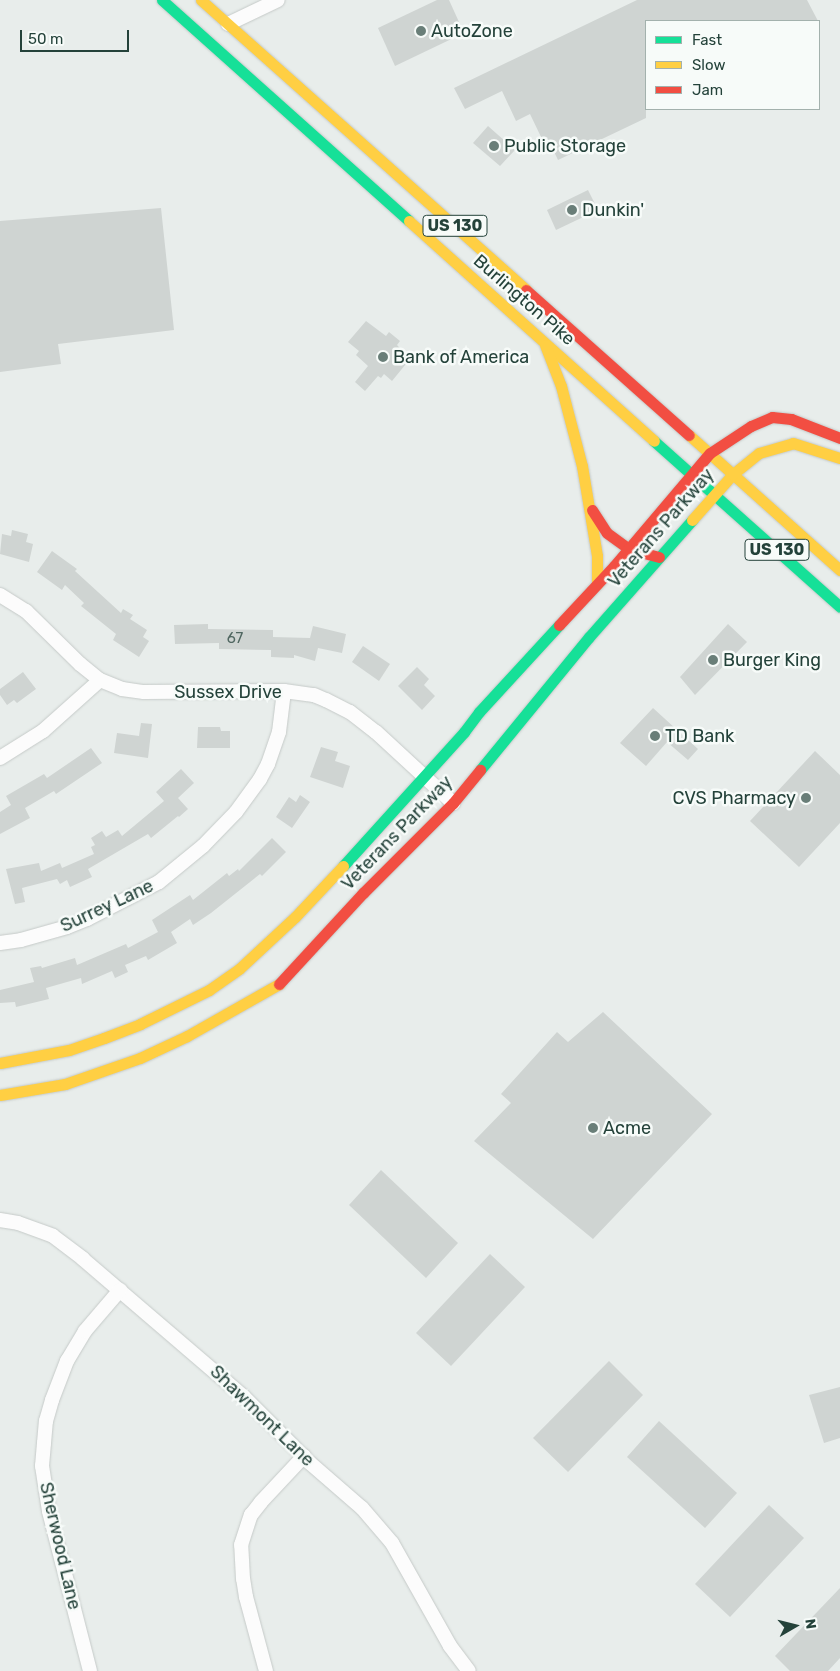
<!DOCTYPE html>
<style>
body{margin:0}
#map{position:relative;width:840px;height:1671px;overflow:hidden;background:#e8edeb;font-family:Rubik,sans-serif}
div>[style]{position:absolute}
.building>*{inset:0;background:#cfd4d2}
.roads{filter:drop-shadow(0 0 1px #c5cac8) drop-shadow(0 0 1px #c5cac8)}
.street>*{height:14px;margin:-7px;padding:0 7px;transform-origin:7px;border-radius:7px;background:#fcfcfc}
.fast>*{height:11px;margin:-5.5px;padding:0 5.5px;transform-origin:5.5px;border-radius:5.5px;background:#16e098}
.slow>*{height:11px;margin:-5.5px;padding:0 5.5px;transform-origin:5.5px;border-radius:5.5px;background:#ffcf43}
.jam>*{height:11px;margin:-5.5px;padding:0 5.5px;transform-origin:5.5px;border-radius:5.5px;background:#f24e42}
.dots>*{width:14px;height:14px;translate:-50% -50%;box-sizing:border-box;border:2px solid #f7fbf9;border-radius:50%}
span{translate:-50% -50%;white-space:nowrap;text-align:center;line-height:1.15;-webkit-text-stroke:5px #f7fbf9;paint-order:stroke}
.number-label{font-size:15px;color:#506761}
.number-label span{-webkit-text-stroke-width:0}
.shield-label span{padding:1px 4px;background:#f7fbf9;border:1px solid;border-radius:4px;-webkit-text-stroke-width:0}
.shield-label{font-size:16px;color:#24423a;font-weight:700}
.poi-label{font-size:18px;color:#24423a}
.left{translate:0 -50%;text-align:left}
.right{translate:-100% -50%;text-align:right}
.street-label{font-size:18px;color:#24423a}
.legend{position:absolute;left:645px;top:20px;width:175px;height:90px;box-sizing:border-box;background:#f7fbf9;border:1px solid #a3b1ad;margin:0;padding:6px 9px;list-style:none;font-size:15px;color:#24423a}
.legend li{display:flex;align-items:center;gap:10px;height:25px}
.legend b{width:25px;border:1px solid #a3b1ad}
.north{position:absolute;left:770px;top:1601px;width:50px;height:50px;-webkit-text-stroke:4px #f7fbf9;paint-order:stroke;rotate:82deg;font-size:14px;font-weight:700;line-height:20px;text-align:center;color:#24423a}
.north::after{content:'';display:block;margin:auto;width:18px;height:22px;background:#24423a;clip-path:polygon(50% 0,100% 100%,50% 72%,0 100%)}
.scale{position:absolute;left:20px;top:30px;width:109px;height:22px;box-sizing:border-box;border:2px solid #24423a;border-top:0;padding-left:6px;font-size:15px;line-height:18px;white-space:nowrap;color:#24423a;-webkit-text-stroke:4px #f7fbf9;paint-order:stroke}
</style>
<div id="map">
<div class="building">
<div style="clip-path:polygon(437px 0,449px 0,464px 33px,395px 66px,378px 28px)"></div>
<div style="clip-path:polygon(637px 0,807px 0,818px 21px,646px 21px,646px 118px,558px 160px,547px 137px,542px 139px,530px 114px,516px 121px,502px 91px,465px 109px,454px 88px)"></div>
<div style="clip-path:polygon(488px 126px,515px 150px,500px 166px,473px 143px)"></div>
<div style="clip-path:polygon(588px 190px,598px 210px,556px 230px,547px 210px)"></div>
<div style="clip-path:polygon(161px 208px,174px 330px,58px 344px,61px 364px,0 372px,0 221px)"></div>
<div style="clip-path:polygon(366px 321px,386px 336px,389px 332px,400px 341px,397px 345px,410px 359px,392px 381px,384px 374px,381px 378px,378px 376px,365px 391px,355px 382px,368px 366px,356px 355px,359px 351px,348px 342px)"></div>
<div style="clip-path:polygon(12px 530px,28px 534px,26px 542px,33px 544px,29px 562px,0 554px,2px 534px,11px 536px)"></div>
<div style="clip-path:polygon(52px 551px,77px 569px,75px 571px,121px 613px,123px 609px,133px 615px,130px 619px,147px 630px,143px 637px,149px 641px,139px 657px,113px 640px,116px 634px,81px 606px,84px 603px,65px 585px,62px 590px,37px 572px)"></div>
<div style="clip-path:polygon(208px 624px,208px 629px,273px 630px,273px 637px,310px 638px,313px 626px,346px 634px,342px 653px,318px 648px,315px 661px,294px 655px,294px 658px,271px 657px,271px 650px,219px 649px,219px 643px,175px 644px,174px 625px)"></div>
<div style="clip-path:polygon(728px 624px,747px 642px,695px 695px,680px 677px)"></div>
<div style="clip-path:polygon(363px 646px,390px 664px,379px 681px,352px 662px)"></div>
<div style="clip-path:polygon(417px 667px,429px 679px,424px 685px,435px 696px,422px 710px,398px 686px)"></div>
<div style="clip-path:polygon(23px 672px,36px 689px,17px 703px,14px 700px,7px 705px,0 695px,0 689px)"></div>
<div style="clip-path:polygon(653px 708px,698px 749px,688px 760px,667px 742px,646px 766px,620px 743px)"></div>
<div style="clip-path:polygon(141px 723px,152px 724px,148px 758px,114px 753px,117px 733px,139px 736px)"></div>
<div style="clip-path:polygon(198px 727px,220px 727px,221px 731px,230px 731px,230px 748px,197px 748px)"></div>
<div style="clip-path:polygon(321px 747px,338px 752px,335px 761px,350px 766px,343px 788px,310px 777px)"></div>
<div style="clip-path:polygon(91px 748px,102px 763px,56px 794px,54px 791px,25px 808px,30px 818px,0 834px,0 812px,11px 805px,6px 796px,44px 774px,47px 778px)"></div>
<div style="clip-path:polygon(815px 751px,840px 775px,840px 823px,799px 867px,750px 821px)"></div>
<div style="clip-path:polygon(181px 769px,194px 783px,178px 798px,188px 809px,179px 817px,178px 816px,151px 838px,148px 834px,88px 869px,92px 877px,70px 887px,67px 880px,60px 884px,57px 879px,22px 888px,25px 902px,15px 904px,6px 869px,39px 863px,41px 871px,60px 863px,62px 868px,94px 854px,91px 847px,95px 845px,91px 838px,102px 831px,106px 837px,118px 830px,122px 836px,164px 801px,156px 792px)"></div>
<div style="clip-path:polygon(300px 795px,310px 802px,292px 828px,276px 817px,289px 797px,296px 802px)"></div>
<div style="clip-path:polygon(272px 838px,286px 852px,262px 876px,260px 874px,211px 913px,193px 925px,190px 919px,171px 932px,177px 943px,148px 960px,146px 956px,125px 965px,128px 972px,115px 978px,112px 971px,82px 984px,81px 978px,46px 988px,49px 999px,16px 1007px,15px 1002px,0 1003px,0 990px,34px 982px,30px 968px,41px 966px,42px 968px,75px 958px,77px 965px,126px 944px,128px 948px,158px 932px,152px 920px,190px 895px,193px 900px,227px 873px,229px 876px,238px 869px,239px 871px)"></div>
<div style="clip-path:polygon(603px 1012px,712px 1114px,593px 1239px,474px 1141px,511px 1103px,501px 1094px,557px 1032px,568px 1042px)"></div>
<div style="clip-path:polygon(381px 1170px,458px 1243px,426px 1278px,349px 1205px)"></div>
<div style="clip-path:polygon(490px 1254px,525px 1287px,451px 1366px,416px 1333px)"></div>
<div style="clip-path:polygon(609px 1361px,643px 1395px,568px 1472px,533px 1438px)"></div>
<div style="clip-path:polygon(840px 1387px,840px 1438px,824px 1443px,809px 1395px)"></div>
<div style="clip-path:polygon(659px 1421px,737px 1493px,705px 1528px,627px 1457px)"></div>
<div style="clip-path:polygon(769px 1505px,804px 1538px,730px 1617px,695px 1584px)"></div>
<div style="clip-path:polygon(840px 1588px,840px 1658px,828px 1671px,790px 1671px,775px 1656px)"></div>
</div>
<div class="roads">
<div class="street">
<div style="left:228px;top:24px;width:55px;rotate:-25.6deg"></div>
<div style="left:0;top:595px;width:31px;rotate:32deg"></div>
<div style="left:26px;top:611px;width:76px;rotate:44.5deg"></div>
<div style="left:80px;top:664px;width:26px;rotate:39deg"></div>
<div style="left:100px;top:680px;width:24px;rotate:22deg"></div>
<div style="left:122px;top:689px;width:22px;rotate:8deg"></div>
<div style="left:144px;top:692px;width:140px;rotate:-0.4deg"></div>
<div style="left:284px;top:691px;width:30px;rotate:8deg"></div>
<div style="left:314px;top:695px;width:13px;rotate:23deg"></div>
<div style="left:326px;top:700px;width:27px;rotate:27deg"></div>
<div style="left:350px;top:712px;width:33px;rotate:38deg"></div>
<div style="left:376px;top:732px;width:105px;rotate:42.7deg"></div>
<div style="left:0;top:758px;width:51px;rotate:-32.1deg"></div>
<div style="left:43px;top:731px;width:76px;rotate:-41.8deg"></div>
<div style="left:0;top:943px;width:21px;rotate:-8deg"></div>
<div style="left:21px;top:940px;width:48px;rotate:-15.8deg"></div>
<div style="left:67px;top:927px;width:22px;rotate:-22deg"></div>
<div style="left:87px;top:919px;width:81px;rotate:-27.2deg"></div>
<div style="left:159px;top:882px;width:57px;rotate:-39.3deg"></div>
<div style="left:203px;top:846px;width:47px;rotate:-45.9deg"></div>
<div style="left:236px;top:812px;width:41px;rotate:-54deg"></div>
<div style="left:260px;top:779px;width:17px;rotate:-62deg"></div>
<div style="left:268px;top:764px;width:34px;rotate:-71deg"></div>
<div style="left:279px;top:732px;width:41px;rotate:-83deg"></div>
<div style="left:0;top:1220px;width:18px;rotate:9deg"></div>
<div style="left:18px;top:1223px;width:37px;rotate:20deg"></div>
<div style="left:53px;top:1236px;width:38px;rotate:37deg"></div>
<div style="left:83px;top:1259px;width:211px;rotate:40.6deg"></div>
<div style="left:243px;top:1396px;width:95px;rotate:45deg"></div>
<div style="left:310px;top:1463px;width:69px;rotate:40.9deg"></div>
<div style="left:362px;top:1508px;width:46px;rotate:49.4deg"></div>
<div style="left:392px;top:1543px;width:118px;rotate:60.6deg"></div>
<div style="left:450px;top:1646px;width:31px;rotate:53deg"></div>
<div style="left:90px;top:1671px;width:165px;rotate:-104.4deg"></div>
<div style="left:49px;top:1511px;width:46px;rotate:-98.8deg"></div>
<div style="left:42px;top:1466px;width:23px;rotate:-85deg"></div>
<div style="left:44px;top:1443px;width:22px;rotate:-85deg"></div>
<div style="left:46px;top:1421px;width:22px;rotate:-74deg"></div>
<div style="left:52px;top:1400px;width:42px;rotate:-69deg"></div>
<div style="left:67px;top:1361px;width:35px;rotate:-59deg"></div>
<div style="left:85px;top:1331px;width:54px;rotate:-49.5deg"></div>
<div style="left:266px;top:1671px;width:77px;rotate:-105.1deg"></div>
<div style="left:246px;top:1597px;width:18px;rotate:-99deg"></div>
<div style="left:243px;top:1579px;width:34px;rotate:-93deg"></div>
<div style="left:241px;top:1545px;width:32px;rotate:-72deg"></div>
<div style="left:251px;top:1515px;width:16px;rotate:-52deg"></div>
<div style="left:261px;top:1502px;width:63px;rotate:-46.9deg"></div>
</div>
<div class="fast">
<div style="left:162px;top:0;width:331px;rotate:41.8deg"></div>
<div style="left:654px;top:441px;width:249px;rotate:41.7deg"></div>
<div style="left:480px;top:770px;width:172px;rotate:-50.7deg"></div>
<div style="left:589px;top:637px;width:156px;rotate:-48.6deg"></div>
<div style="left:343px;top:866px;width:181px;rotate:-47.9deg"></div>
<div style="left:464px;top:732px;width:25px;rotate:-53deg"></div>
<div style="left:479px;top:712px;width:118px;rotate:-47.4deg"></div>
</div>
<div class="slow">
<div style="left:201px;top:0;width:436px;rotate:41.7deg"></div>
<div style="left:409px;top:221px;width:329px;rotate:41.9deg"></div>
<div style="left:545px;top:345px;width:44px;rotate:68.7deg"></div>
<div style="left:561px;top:386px;width:83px;rotate:75.3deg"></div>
<div style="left:582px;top:466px;width:91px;rotate:80.5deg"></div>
<div style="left:597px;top:556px;width:28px;rotate:90deg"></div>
<div style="left:689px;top:435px;width:203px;rotate:41.8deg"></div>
<div style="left:692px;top:520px;width:62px;rotate:-48.3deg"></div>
<div style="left:733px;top:474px;width:33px;rotate:-39deg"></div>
<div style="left:759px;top:453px;width:35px;rotate:-16deg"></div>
<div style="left:793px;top:443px;width:49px;rotate:17.7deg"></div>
<div style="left:0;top:1063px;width:70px;rotate:-10.7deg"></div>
<div style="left:69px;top:1050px;width:37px;rotate:-19deg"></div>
<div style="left:104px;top:1038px;width:39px;rotate:-21deg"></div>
<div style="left:140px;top:1024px;width:77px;rotate:-26.2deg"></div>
<div style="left:209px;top:990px;width:37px;rotate:-35deg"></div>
<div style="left:239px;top:969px;width:76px;rotate:-42.9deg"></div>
<div style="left:295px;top:917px;width:70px;rotate:-46.7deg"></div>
<div style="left:0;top:1095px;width:66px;rotate:-9.6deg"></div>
<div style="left:65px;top:1084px;width:79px;rotate:-19.1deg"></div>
<div style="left:140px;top:1058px;width:52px;rotate:-25.1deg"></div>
<div style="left:187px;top:1036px;width:106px;rotate:-29.5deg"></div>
</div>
<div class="jam">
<div style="left:526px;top:290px;width:218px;rotate:41.7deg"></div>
<div style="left:592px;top:510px;width:27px;rotate:57deg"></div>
<div style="left:607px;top:533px;width:27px;rotate:36deg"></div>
<div style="left:629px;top:549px;width:31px;rotate:15deg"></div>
<div style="left:559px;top:625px;width:81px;rotate:-47deg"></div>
<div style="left:614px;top:566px;width:148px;rotate:-49.7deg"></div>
<div style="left:710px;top:453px;width:49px;rotate:-33.4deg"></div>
<div style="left:751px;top:426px;width:23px;rotate:-23deg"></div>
<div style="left:772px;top:417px;width:19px;rotate:6deg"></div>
<div style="left:791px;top:419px;width:53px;rotate:21.2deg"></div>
<div style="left:279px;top:984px;width:124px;rotate:-47.3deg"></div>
<div style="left:363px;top:893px;width:127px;rotate:-45deg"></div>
<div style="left:453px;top:803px;width:43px;rotate:-50.7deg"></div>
</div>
</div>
<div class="dots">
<div style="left:421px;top:31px;background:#697e78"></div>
<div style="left:494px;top:146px;background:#697e78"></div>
<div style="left:572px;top:210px;background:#697e78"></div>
<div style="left:383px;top:357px;background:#697e78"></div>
<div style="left:713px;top:660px;background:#697e78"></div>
<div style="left:655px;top:736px;background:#697e78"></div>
<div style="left:806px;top:798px;background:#697e78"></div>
<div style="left:593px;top:1128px;background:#697e78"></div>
</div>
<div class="number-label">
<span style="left:235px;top:639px">67</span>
</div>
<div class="shield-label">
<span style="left:455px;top:226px">US 130</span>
<span style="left:777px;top:550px">US 130</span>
</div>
<div class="poi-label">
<span class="left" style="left:431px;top:31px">AutoZone</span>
<span class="left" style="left:504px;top:146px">Public Storage</span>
<span class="left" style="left:582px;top:210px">Dunkin'</span>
<span class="left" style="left:393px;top:357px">Bank of America</span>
<span class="left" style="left:723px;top:660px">Burger King</span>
<span class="left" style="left:665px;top:736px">TD Bank</span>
<span class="right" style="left:796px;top:798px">CVS Pharmacy</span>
<span class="left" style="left:603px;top:1128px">Acme</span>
</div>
<div class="street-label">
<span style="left:524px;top:300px;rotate:41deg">Burlington Pike</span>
<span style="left:661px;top:528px;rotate:-49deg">Veterans Parkway</span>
<span style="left:228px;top:692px">Sussex Drive</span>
<span style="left:397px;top:833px;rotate:-46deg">Veterans Parkway</span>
<span style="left:107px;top:906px;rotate:-25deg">Surrey Lane</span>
<span style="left:262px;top:1416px;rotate:44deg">Shawmont Lane</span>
<span style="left:60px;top:1546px;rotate:77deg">Sherwood Lane</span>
</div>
<ul class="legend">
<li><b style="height:6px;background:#16e098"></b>Fast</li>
<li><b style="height:6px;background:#ffcf43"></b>Slow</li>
<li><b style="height:6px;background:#f24e42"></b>Jam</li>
</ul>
<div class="north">N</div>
<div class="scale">50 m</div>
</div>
